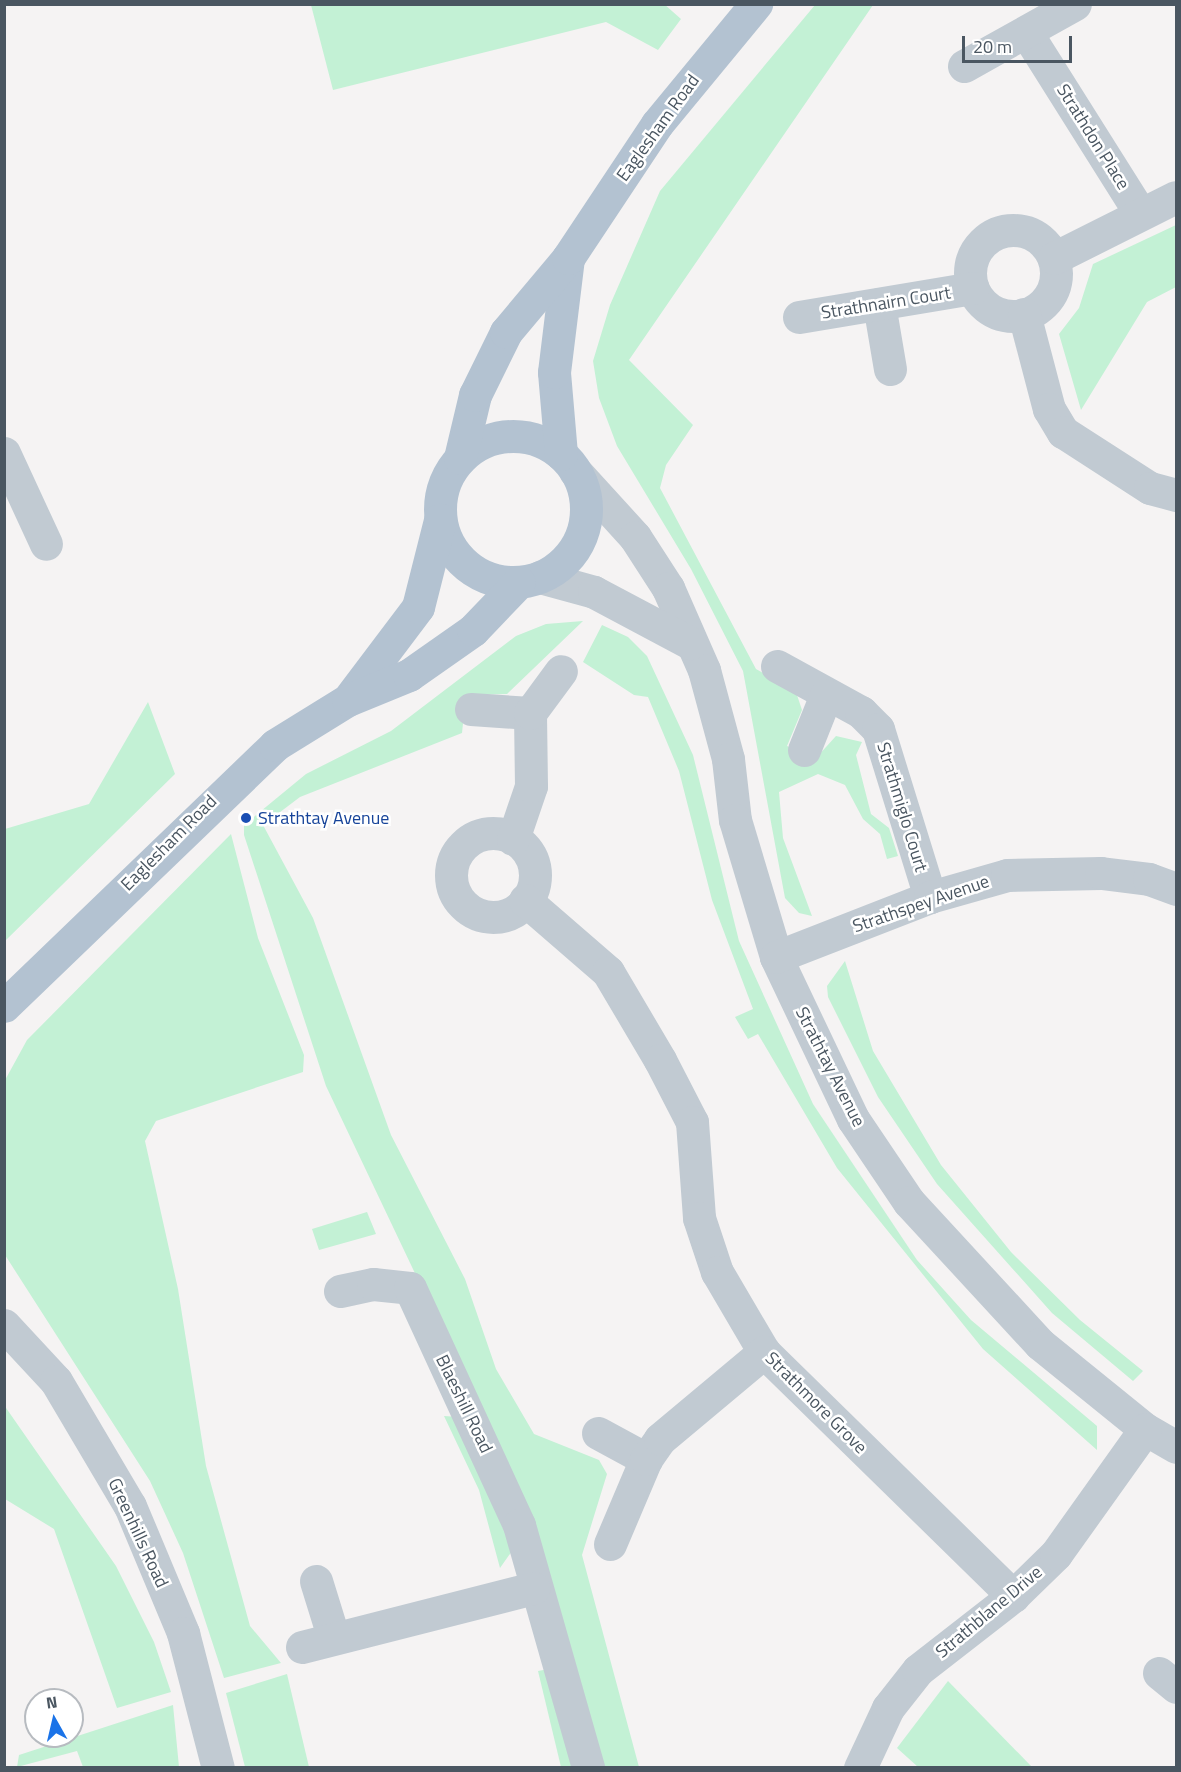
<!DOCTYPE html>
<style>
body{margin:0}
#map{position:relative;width:1181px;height:1772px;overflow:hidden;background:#f5f3f3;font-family:"Titillium Web",sans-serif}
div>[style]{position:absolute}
.green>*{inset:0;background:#c3f1d5}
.minor>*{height:33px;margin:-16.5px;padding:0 16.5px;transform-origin:16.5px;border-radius:16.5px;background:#c1cad2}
.minor>.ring{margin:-16.5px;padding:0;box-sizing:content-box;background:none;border:33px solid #c1cad2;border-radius:50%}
.major>*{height:33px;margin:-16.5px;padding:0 16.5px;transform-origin:16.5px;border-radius:16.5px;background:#b3c2d1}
.major>.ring{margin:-16.5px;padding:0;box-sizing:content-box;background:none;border:33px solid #b3c2d1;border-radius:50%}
.dots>*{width:16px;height:16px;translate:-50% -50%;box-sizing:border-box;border:3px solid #fff;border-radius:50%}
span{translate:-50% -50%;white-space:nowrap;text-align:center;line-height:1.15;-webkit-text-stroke:5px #fff;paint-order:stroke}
.street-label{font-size:18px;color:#4a5661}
.transit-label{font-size:18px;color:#164399}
.left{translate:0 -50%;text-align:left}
.frame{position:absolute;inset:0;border:6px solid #4a5661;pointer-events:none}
.north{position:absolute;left:24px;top:1688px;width:60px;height:60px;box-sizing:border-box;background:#fff;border:2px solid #b7bbc0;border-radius:50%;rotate:352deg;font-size:16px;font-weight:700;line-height:24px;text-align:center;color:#4a5661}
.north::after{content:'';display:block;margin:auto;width:21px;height:27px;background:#1a73e8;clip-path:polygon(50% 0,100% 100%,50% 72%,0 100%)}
.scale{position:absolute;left:962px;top:36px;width:110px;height:27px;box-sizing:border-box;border:3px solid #4a5661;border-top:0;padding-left:8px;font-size:18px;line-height:21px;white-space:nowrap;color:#4a5661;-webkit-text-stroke:4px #fff;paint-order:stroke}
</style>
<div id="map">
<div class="green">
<div style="clip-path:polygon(664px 4px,681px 19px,658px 50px,606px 22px,333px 90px,311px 5px)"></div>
<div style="clip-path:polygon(815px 5px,873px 5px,629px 360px,693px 425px,666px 465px,660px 488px,756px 669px,796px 692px,802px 710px,787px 746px,816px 758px,836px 736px,862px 742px,856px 755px,871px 814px,889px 828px,898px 856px,887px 859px,880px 834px,863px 819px,845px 785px,818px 774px,779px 792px,783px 838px,812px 916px,799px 913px,785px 898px,743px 671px,691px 569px,617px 446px,599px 398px,593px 361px,610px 305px,660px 191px)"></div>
<div style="clip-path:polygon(1176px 225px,1176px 287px,1147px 302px,1081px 410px,1059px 334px,1079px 308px,1093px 264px)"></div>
<div style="clip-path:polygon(583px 621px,507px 694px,466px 695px,462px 733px,300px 797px,263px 825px,313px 918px,391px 1135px,465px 1279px,496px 1369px,534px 1434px,599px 1460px,607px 1474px,582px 1555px,639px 1767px,596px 1767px,460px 1368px,326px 1086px,244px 835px,244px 825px,306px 774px,391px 731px,516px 636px,546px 624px)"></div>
<div style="clip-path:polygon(602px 625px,628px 637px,647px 656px,693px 755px,739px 941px,813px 1104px,917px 1260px,971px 1320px,1097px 1426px,1097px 1450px,983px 1349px,837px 1168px,758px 1034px,748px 1039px,735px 1017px,753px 1009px,712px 900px,679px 771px,648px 697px,634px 695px,583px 662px)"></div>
<div style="clip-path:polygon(148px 702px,175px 774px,5px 941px,5px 829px,89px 804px)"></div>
<div style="clip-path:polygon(231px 834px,258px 938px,304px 1055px,303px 1072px,156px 1121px,145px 1141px,178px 1289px,206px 1466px,250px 1626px,281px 1663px,224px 1678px,183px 1553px,150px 1481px,5px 1255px,4px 1082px,27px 1040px)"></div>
<div style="clip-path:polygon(845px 961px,873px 1051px,941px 1165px,1011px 1252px,1080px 1320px,1143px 1371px,1133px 1381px,1052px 1313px,937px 1184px,878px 1097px,828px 997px,827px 986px)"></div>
<div style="clip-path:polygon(367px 1212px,376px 1234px,319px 1250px,312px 1229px)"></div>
<div style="clip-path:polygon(4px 1405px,116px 1566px,154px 1642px,171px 1692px,117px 1708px,54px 1529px,5px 1499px)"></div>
<div style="clip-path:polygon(444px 1416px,459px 1417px,512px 1551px,500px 1568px,479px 1490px)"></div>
<div style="clip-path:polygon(549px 1669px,578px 1767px,561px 1767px,538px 1671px)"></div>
<div style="clip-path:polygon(287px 1674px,309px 1767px,245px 1767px,226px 1693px)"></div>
<div style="clip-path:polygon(948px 1681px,1032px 1767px,918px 1767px,897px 1748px)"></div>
<div style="clip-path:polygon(173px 1705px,179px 1767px,83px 1767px,77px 1751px,17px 1767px,19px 1755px)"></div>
</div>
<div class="minor">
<div style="left:1026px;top:32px;width:214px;rotate:57.8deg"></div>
<div style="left:964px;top:66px;width:127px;rotate:-29.2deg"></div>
<div class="ring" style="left:970px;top:230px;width:53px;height:53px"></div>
<div style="left:1054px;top:258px;width:136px;rotate:-26.6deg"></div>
<div style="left:879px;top:304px;width:66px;rotate:80.4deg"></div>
<div style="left:1024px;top:314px;width:98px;rotate:75.3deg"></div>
<div style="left:1049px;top:409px;width:27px;rotate:59deg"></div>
<div style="left:1063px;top:432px;width:103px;rotate:32.8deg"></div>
<div style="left:1150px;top:488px;width:27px;rotate:15deg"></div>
<div style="left:799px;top:317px;width:176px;rotate:-9.5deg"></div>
<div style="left:4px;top:453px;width:100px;rotate:65.2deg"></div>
<div style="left:575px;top:471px;width:89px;rotate:47.7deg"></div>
<div style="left:635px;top:537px;width:61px;rotate:57.1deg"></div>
<div style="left:668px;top:588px;width:90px;rotate:66.3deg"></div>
<div style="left:704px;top:670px;width:92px;rotate:74.9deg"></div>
<div style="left:728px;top:759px;width:61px;rotate:83.5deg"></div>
<div style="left:735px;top:820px;width:143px;rotate:73.3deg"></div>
<div style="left:776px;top:957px;width:179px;rotate:64.6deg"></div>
<div style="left:853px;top:1119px;width:100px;rotate:56deg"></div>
<div style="left:909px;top:1202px;width:193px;rotate:47.3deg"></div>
<div style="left:1040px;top:1344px;width:135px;rotate:39deg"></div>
<div style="left:1145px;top:1429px;width:36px;rotate:30deg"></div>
<div style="left:540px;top:577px;width:56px;rotate:15.5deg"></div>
<div style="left:594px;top:592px;width:109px;rotate:28deg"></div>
<div style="left:777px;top:666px;width:96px;rotate:28.7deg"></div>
<div style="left:861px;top:712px;width:24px;rotate:45deg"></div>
<div style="left:878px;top:729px;width:176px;rotate:72.8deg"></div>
<div style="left:471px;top:709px;width:59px;rotate:3.9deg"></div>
<div style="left:804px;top:750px;width:59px;rotate:-68.2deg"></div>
<div class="ring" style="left:451px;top:833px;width:51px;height:51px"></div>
<div style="left:513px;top:839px;width:56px;rotate:-71.2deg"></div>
<div style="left:531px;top:786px;width:73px;rotate:-90.8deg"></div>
<div style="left:530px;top:713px;width:52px;rotate:-53.6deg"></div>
<div style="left:525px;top:900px;width:110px;rotate:40.9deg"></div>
<div style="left:608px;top:972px;width:102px;rotate:59.4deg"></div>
<div style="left:660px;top:1060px;width:70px;rotate:62.7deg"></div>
<div style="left:692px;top:1122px;width:96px;rotate:85.8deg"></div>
<div style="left:699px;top:1218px;width:57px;rotate:71.6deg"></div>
<div style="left:717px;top:1272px;width:93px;rotate:59.6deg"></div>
<div style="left:764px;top:1352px;width:349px;rotate:44.4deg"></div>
<div style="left:776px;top:957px;width:165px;rotate:-21.3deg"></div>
<div style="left:930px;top:897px;width:80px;rotate:-15.9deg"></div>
<div style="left:1007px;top:875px;width:94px;rotate:-1.2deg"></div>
<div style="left:1101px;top:873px;width:48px;rotate:7.1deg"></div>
<div style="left:1149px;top:879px;width:29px;rotate:20deg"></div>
<div style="left:340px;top:1291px;width:34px;rotate:-12deg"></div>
<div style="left:373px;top:1284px;width:37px;rotate:6deg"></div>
<div style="left:410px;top:1288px;width:261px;rotate:65.3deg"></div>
<div style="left:519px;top:1525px;width:253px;rotate:74.1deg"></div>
<div style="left:4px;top:1325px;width:76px;rotate:47.1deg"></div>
<div style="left:56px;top:1381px;width:145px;rotate:59.4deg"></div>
<div style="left:130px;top:1506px;width:138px;rotate:67.3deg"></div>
<div style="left:183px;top:1633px;width:139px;rotate:75.5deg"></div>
<div style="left:598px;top:1433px;width:55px;rotate:28.4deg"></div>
<div style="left:610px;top:1544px;width:92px;rotate:-67deg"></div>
<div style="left:646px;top:1459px;width:24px;rotate:-55deg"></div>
<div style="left:660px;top:1439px;width:136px;rotate:-39.9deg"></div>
<div style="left:316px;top:1581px;width:58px;rotate:72.8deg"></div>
<div style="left:302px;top:1647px;width:239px;rotate:-14.3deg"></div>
<div style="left:1159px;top:1673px;width:22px;rotate:39deg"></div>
<div style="left:860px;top:1768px;width:66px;rotate:-65deg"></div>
<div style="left:888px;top:1708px;width:48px;rotate:-51.7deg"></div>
<div style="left:918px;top:1670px;width:120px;rotate:-37.9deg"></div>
<div style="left:1013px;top:1596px;width:60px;rotate:-44.3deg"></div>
<div style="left:1056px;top:1554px;width:153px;rotate:-54.5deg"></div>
</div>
<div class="major">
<div class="ring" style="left:440px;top:436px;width:113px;height:113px"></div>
<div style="left:561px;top:454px;width:82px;rotate:-94.9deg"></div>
<div style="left:554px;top:372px;width:115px;rotate:-83deg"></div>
<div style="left:460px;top:458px;width:65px;rotate:-76.6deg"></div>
<div style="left:475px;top:395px;width:70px;rotate:-63.8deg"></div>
<div style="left:506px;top:332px;width:97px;rotate:-50deg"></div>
<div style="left:568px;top:258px;width:161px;rotate:-56.4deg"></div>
<div style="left:657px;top:124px;width:156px;rotate:-50.5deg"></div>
<div style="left:351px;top:696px;width:111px;rotate:-53deg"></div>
<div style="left:418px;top:607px;width:90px;rotate:-75.8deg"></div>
<div style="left:4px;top:1006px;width:376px;rotate:-43.9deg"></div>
<div style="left:275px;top:745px;width:86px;rotate:-31.7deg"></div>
<div style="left:348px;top:700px;width:66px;rotate:-22.3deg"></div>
<div style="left:409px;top:675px;width:78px;rotate:-35.1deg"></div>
<div style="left:473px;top:630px;width:66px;rotate:-46.2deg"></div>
</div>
<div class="dots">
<div style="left:246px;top:818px;background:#1a4fb4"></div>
</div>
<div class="street-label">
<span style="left:658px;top:128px;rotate:-54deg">Eaglesham Road</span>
<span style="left:1093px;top:137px;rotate:58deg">Strathdon Place</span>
<span style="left:886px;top:303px;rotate:-9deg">Strathnairn Court</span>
<span style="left:902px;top:807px;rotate:73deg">Strathmiglo Court</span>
<span style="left:169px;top:843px;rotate:-45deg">Eaglesham Road</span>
<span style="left:921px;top:904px;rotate:-19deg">Strathspey Avenue</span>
<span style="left:830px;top:1067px;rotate:63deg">Strathtay Avenue</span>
<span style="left:816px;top:1403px;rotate:45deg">Strathmore Grove</span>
<span style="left:464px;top:1404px;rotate:64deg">Blaeshill Road</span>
<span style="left:138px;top:1533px;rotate:65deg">Greenhills Road</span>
<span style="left:989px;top:1612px;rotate:-40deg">Strathblane Drive</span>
</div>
<div class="transit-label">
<span class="left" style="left:258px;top:818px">Strathtay Avenue</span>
</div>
<div class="frame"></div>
<div class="north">N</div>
<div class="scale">20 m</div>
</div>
